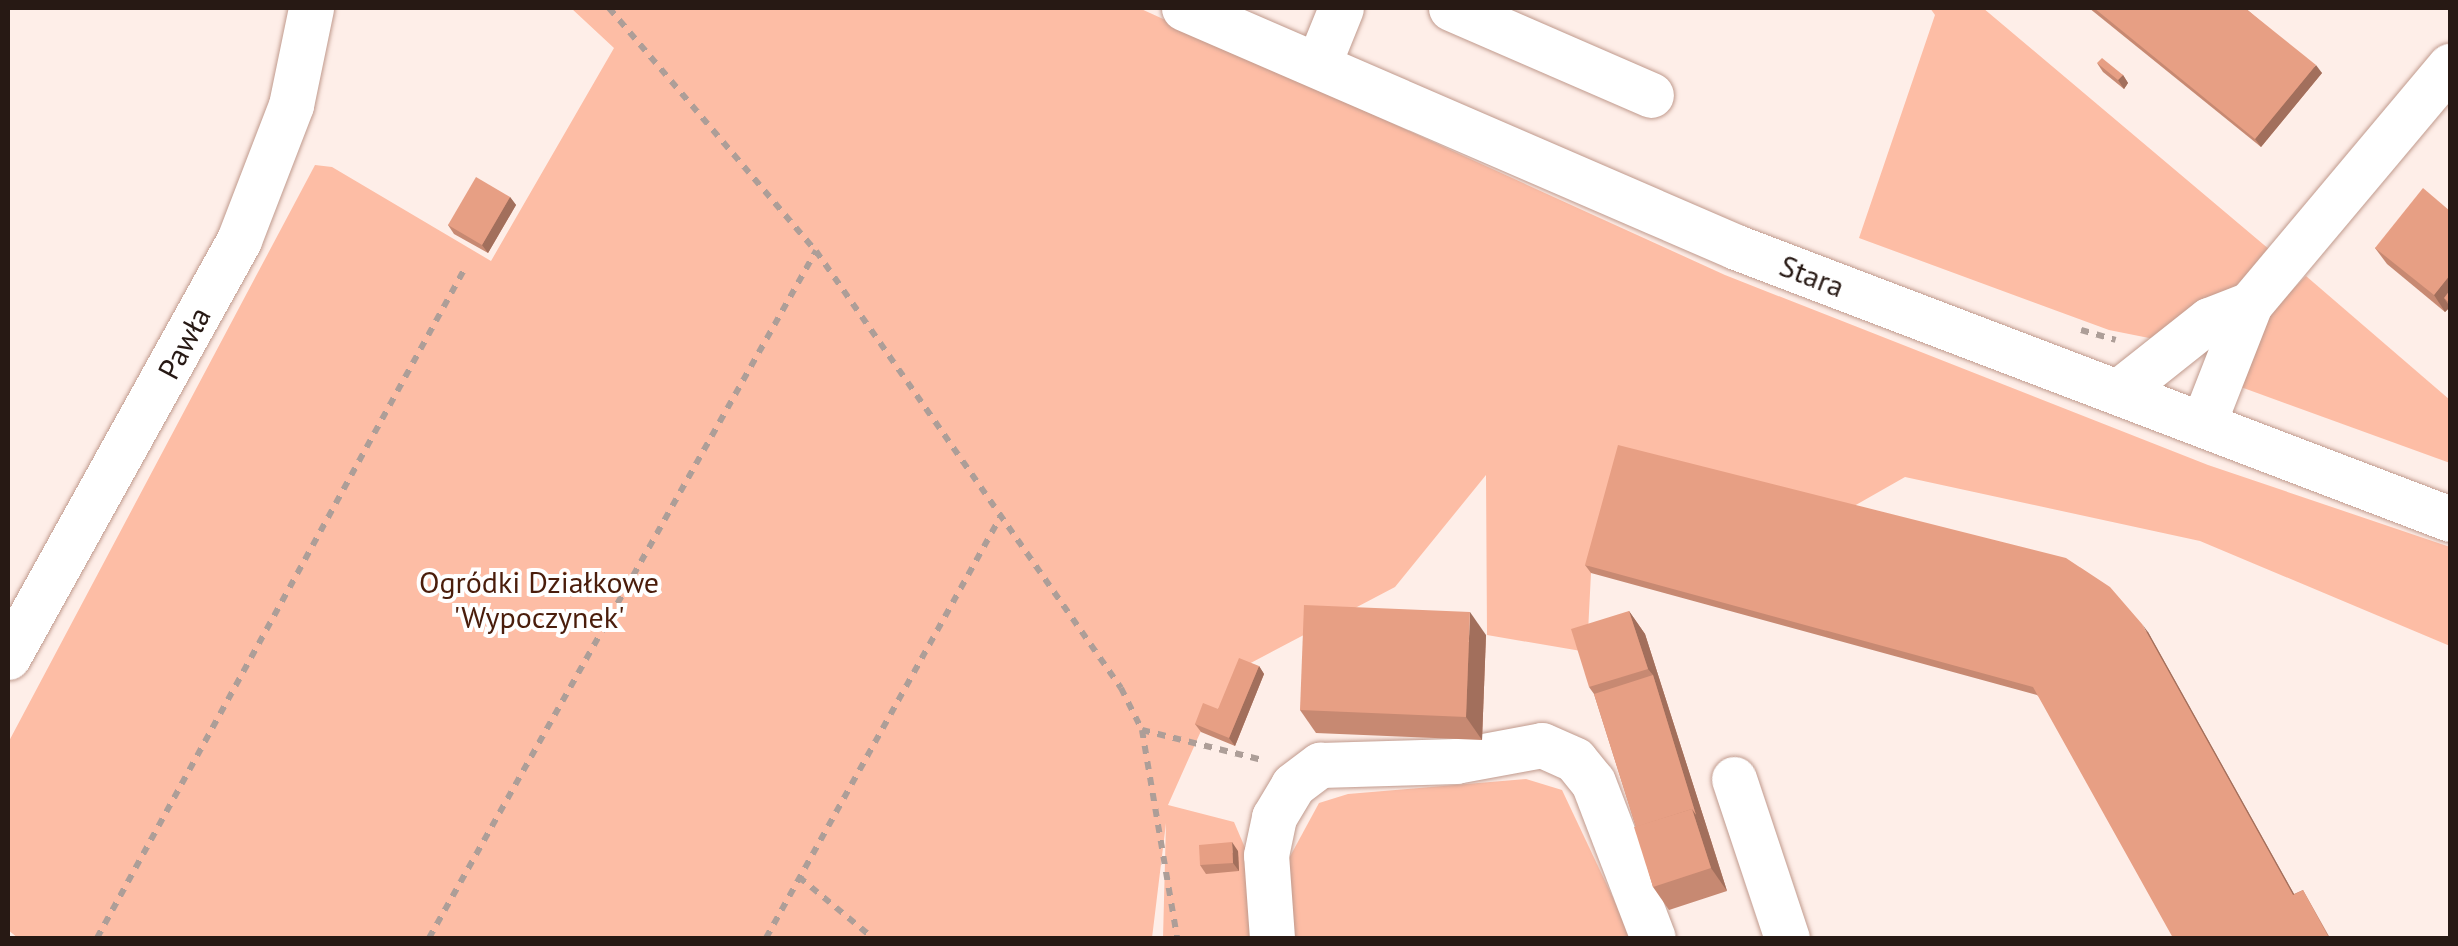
<!DOCTYPE html>
<meta charset="utf-8">
<style>
body{margin:0}
#map{position:relative;width:2458px;height:946px;overflow:hidden;background:#feeee8;font-family:"PT Sans",sans-serif}
div>[style]{position:absolute}
.green>*{inset:0;background:#fdbda5}
.path>*{height:6px;margin-top:-3px;transform-origin:0;background:repeating-linear-gradient(90deg,#ad9e98 0 8px,transparent 0 16px)}
.roads{filter:drop-shadow(0 0 2px #c09a8d) drop-shadow(0 0 2px #c09a8d)}
.minor>*{height:45px;margin:-22.5px;padding:0 22.5px;transform-origin:22.5px;border-radius:22.5px;background:#fff}
.wall>*{inset:0;background:#c78972}
.shaded-wall>*{inset:0;background:#a26f5c}
.building>*{inset:0;background:#e79f84}
span{translate:-50% -50%;white-space:nowrap;text-align:center;line-height:1.15;-webkit-text-stroke:8px #fff;paint-order:stroke}
.street-label{font-size:30px;color:#271914}
.park-label{font-size:30px;color:#4a1d0b}
.frame{position:absolute;inset:0;border:10px solid #271914;pointer-events:none}
</style>
<div id="map">
<div class="green">
<div style="clip-path:polygon(571px 8px,1139px 8px,1725px 275px,2208px 465px,2450px 547px,2450px 646px,2200px 541px,1905px 477px,1847px 510px,1591px 573px,1587px 652px,1487px 635px,1486px 475px,1395px 587px,1245px 666px,1224px 718px,1209px 713px,1168px 805px,1234px 822px,1252px 864px,1261px 938px,1163px 938px,1166px 823px,1152px 938px,18px 938px,8px 930px,8px 743px,315px 165px,332px 167px,491px 261px,614px 48px)"></div>
<div style="clip-path:polygon(1930px 8px,1983px 8px,2270px 250px,2191px 334px,2164px 341px,2109px 330px,1859px 238px,1935px 15px)"></div>
<div style="clip-path:polygon(2306px 276px,2450px 400px,2450px 463px,2238px 386px,2241px 342px)"></div>
<div style="clip-path:polygon(1526px 779px,1562px 790px,1632px 938px,1295px 938px,1287px 862px,1319px 803px,1348px 794px)"></div>
</div>
<div class="path">
<div style="left:609px;top:8px;width:319px;rotate:49.6deg"></div>
<div style="left:816px;top:251px;width:533px;rotate:55.09deg"></div>
<div style="left:1121px;top:688px;width:47px;rotate:63.4deg"></div>
<div style="left:1142px;top:730px;width:211px;rotate:80.4deg"></div>
<div style="left:2081px;top:330px;width:36px;rotate:16deg"></div>
<div style="left:1142px;top:730px;width:124px;rotate:14deg"></div>
<div style="left:799px;top:877px;width:96px;rotate:39.5deg"></div>
<div style="left:97px;top:938px;width:762px;rotate:-61.22deg"></div>
<div style="left:429px;top:938px;width:789px;rotate:-60.61deg"></div>
<div style="left:766px;top:938px;width:481px;rotate:-60.9deg"></div>
</div>
<div class="roads">
<div class="minor">
<div style="left:1184px;top:8px;width:602px;rotate:23.41deg"></div>
<div style="left:1736px;top:247px;width:764px;rotate:20.85deg"></div>
<div style="left:1451px;top:8px;width:218px;rotate:23.5deg"></div>
<div style="left:1318px;top:65px;width:61px;rotate:-68deg"></div>
<div style="left:2250px;top:304px;width:311px;rotate:-50deg"></div>
<div style="left:2118px;top:392px;width:116px;rotate:-38.4deg"></div>
<div style="left:2209px;top:320px;width:44px;rotate:-21.3deg"></div>
<div style="left:2250px;top:304px;width:129px;rotate:111.4deg"></div>
<div style="left:8px;top:657px;width:477px;rotate:-61deg"></div>
<div style="left:239px;top:240px;width:145px;rotate:-68.9deg"></div>
<div style="left:291px;top:105px;width:99px;rotate:-78.3deg"></div>
<div style="left:1734px;top:779px;width:168px;rotate:71.6deg"></div>
<div style="left:1272px;top:938px;width:83px;rotate:-94.1deg"></div>
<div style="left:1266px;top:855px;width:39px;rotate:-78deg"></div>
<div style="left:1274px;top:817px;width:37px;rotate:-59deg"></div>
<div style="left:1293px;top:785px;width:34px;rotate:-37deg"></div>
<div style="left:1320px;top:765px;width:136px;rotate:-1.7deg"></div>
<div style="left:1456px;top:761px;width:87px;rotate:-10.5deg"></div>
<div style="left:1542px;top:745px;width:36px;rotate:24deg"></div>
<div style="left:1575px;top:760px;width:28px;rotate:51deg"></div>
<div style="left:1593px;top:782px;width:167px;rotate:69deg"></div>
</div>
</div>
<div class="wall">
<div style="clip-path:polygon(2089px 8px,2245px 8px,2322px 73px,2261px 147px)"></div>
<div style="clip-path:polygon(2097px 63px,2123px 75px,2128px 83px,2124px 89px,2103px 72px)"></div>
<div style="clip-path:polygon(510px 197px,516px 205px,488px 253px,454px 234px,448px 225px)"></div>
<div style="clip-path:polygon(2450px 211px,2450px 307px,2445px 312px,2387px 264px,2375px 248px)"></div>
<div style="clip-path:polygon(1585px 565px,2148px 632px,2294px 894px,2303px 890px,2330px 938px,2037px 695px,1591px 573px)"></div>
<div style="clip-path:polygon(1629px 611px,1645px 634px,1727px 891px,1669px 910px,1653px 887px,1636px 827px,1594px 694px,1589px 687px)"></div>
<div style="clip-path:polygon(1486px 635px,1482px 740px,1316px 733px,1300px 710px)"></div>
<div style="clip-path:polygon(1259px 666px,1264px 674px,1235px 746px,1201px 732px,1195px 724px,1218px 709px)"></div>
<div style="clip-path:polygon(1238px 851px,1239px 871px,1206px 874px,1200px 865px)"></div>
</div>
<div class="shaded-wall">
<div style="clip-path:polygon(2316px 65px,2322px 73px,2261px 147px,2255px 139px)"></div>
<div style="clip-path:polygon(2123px 75px,2128px 83px,2124px 89px,2118px 80px)"></div>
<div style="clip-path:polygon(510px 197px,516px 205px,488px 253px,482px 245px)"></div>
<div style="clip-path:polygon(2450px 275px,2450px 304px,2444px 298px,2450px 307px,2445px 312px,2434px 295px)"></div>
<div style="clip-path:polygon(1629px 611px,1645px 634px,1708px 831px,1696px 815px,1653px 675px,1648px 669px)"></div>
<div style="clip-path:polygon(1470px 612px,1486px 635px,1482px 740px,1466px 717px)"></div>
<div style="clip-path:polygon(2142px 624px,2148px 632px,2299px 903px,2293px 895px)"></div>
<div style="clip-path:polygon(1259px 666px,1264px 674px,1235px 746px,1229px 738px)"></div>
<div style="clip-path:polygon(1692px 809px,1708px 831px,1727px 891px,1711px 868px)"></div>
<div style="clip-path:polygon(1232px 842px,1238px 851px,1239px 871px,1233px 863px)"></div>
</div>
<div class="building">
<div style="clip-path:polygon(2094px 8px,2245px 8px,2316px 65px,2255px 139px)"></div>
<div style="clip-path:polygon(2102px 58px,2123px 75px,2118px 80px,2097px 63px)"></div>
<div style="clip-path:polygon(476px 177px,510px 197px,482px 245px,448px 225px)"></div>
<div style="clip-path:polygon(2423px 188px,2450px 211px,2450px 275px,2434px 295px,2375px 248px)"></div>
<div style="clip-path:polygon(2450px 290px,2450px 304px,2444px 298px)"></div>
<div style="clip-path:polygon(1618px 445px,2066px 558px,2110px 587px,2142px 624px,2293px 895px,2303px 890px,2329px 938px,2173px 938px,2033px 687px,1585px 565px)"></div>
<div style="clip-path:polygon(1304px 605px,1470px 612px,1466px 717px,1300px 710px)"></div>
<div style="clip-path:polygon(1629px 611px,1648px 669px,1589px 687px,1571px 629px)"></div>
<div style="clip-path:polygon(1239px 658px,1259px 666px,1229px 738px,1195px 724px,1203px 703px,1218px 709px)"></div>
<div style="clip-path:polygon(1653px 675px,1696px 815px,1692px 809px,1636px 827px,1594px 694px)"></div>
<div style="clip-path:polygon(1692px 809px,1711px 868px,1653px 887px,1634px 827px)"></div>
<div style="clip-path:polygon(1232px 842px,1233px 863px,1200px 865px,1199px 845px)"></div>
</div>
<div class="street-label">
<span style="left:1812px;top:276px;rotate:21deg">Stara</span>
<span style="left:184px;top:343px;rotate:-62deg">Pawła</span>
</div>
<div class="park-label">
<span style="left:539px;top:599px">Ogródki Działkowe<br>'Wypoczynek'</span>
</div>
<div class="frame"></div>
</div>
